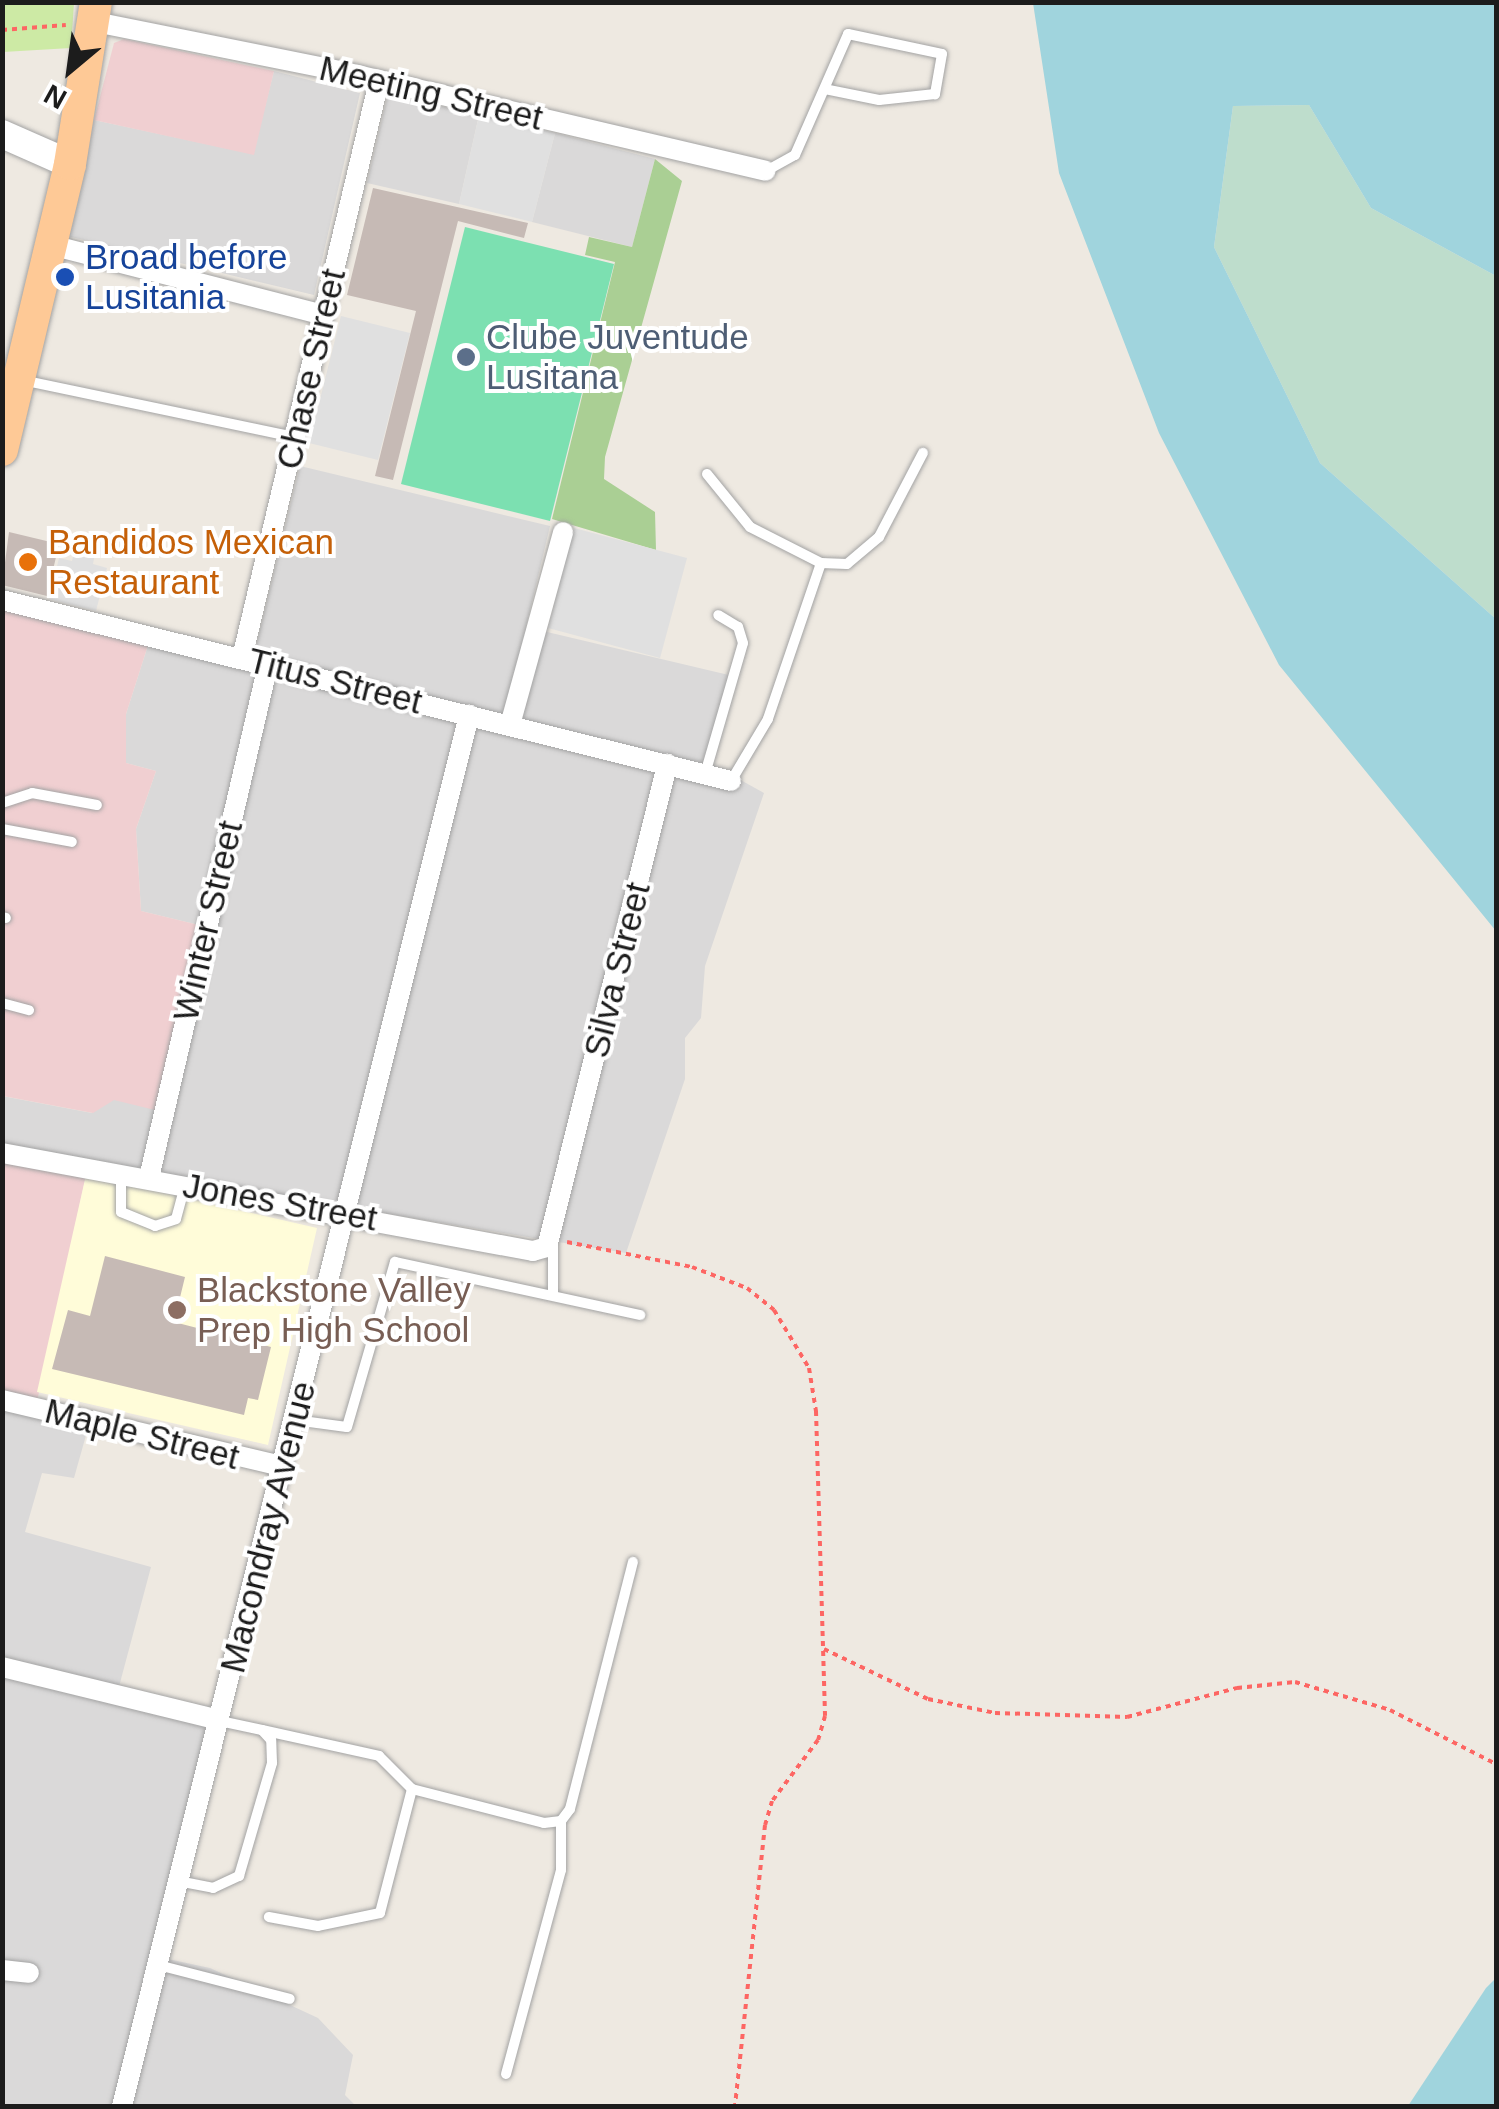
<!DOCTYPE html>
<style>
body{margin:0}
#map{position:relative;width:1499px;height:2109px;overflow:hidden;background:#eee9e1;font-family:Arial,sans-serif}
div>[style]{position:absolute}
.residential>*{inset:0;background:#dad9d9}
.commercial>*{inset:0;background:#f0cfd1}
.education>*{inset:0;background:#fffcd9}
.grass>*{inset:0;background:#cdeaa5}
.forest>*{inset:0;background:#aacf94}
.wetland>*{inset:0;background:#beddcc}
.pitch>*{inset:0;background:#7ce0b1}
.parking>*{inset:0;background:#e0e0e0}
.water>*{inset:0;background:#a0d4dd}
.building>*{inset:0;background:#c6bab5}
.path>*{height:4px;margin-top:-2px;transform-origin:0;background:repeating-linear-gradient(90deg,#fd6663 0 5px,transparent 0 10px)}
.roads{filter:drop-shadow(0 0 2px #a3a3a3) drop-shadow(0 0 2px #a3a3a3)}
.service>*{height:10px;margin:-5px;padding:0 5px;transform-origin:5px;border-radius:5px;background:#fff}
.minor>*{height:20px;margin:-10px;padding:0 10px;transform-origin:10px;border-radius:10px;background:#fff}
.tertiary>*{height:28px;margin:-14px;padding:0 14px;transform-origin:14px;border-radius:14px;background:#fff}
.primary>*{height:32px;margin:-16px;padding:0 16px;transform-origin:16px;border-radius:16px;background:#fec996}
.dots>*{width:28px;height:28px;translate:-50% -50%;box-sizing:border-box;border:5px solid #fff;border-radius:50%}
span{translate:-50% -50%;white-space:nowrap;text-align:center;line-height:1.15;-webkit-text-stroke:8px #fff;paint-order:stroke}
.street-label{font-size:35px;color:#1c1c1c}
.transit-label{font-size:35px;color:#164399}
.left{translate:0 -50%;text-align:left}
.service-label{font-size:35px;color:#4e5e75}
.food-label{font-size:35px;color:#c56008}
.education-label{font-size:35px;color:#785e54}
.frame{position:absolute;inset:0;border:5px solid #1c1c1c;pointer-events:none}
.north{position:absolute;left:20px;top:20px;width:100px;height:100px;-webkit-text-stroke:8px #fff;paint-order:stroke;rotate:209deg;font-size:28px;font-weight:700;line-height:40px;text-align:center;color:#1c1c1c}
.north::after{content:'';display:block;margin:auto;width:35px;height:45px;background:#1c1c1c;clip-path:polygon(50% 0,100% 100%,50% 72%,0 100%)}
</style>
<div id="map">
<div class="residential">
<div style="clip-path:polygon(274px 71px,360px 93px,314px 295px,67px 236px,94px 120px,253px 154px)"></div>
<div style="clip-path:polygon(388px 94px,479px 115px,459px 204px,367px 183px)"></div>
<div style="clip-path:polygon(555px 133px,655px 159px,632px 247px,532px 222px)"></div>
<div style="clip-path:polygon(300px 466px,550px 526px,526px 627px,733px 676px,710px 763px,764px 793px,705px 966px,701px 1018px,685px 1038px,685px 1079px,626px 1253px,3px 1151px,2px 1096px,92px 1113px,203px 926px,141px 911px,136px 829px,156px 771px,126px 763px,126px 714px,149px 642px,246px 657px,255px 651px)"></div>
<div style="clip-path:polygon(3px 1398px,90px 1421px,74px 1478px,42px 1473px,25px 1532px,151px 1567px,117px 1694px,208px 1717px,163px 1958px,210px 1968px,318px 2018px,353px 2055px,345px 2095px,356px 2106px,3px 2106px)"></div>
</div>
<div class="commercial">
<div style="clip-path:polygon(124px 39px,274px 71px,254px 155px,94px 120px,114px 43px)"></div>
<div style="clip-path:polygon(2px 597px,149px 642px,126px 714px,126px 763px,156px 771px,136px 829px,141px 911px,203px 926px,163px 1112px,114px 1100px,93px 1113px,3px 1096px)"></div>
<div style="clip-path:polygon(2px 1151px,86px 1175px,36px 1406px,3px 1398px)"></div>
</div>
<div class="education">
<div style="clip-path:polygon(86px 1175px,317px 1228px,268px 1445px,37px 1392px)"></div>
</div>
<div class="grass">
<div style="clip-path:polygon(3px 3px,74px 3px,71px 48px,3px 52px)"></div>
</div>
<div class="forest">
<div style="clip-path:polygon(655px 159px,682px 181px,605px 457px,604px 479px,655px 512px,656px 550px,552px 519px,615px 262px,585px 255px,589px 237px,632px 247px)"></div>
</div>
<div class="wetland">
<div style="clip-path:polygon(1309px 105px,1371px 208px,1496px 276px,1496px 619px,1320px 463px,1214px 247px,1233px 106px)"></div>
</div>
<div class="pitch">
<div style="clip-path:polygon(465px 227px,614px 264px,550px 521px,401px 484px)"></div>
</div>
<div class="parking">
<div style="clip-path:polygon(479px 115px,555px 133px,532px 222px,459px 204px)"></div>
<div style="clip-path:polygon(341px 316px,410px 333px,378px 460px,309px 443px)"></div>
<div style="clip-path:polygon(574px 528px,687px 558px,660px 658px,548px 628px)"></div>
<div style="clip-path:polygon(75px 548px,95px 553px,93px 564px,107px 568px,96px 611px,49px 599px,59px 558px,72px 561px)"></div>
</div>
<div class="water">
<div style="clip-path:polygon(1033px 3px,1496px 3px,1496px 276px,1371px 208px,1309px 105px,1233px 106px,1214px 247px,1320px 463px,1496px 619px,1496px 931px,1279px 665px,1159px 433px,1059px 173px)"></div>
<div style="clip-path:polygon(1496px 1978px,1496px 2106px,1408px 2106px,1486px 1988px)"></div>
</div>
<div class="building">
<div style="clip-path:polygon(373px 188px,528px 223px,524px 238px,458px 221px,393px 480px,375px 476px,416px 311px,347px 295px)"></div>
<div style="clip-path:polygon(9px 532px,59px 544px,47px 596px,2px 585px)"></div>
<div style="clip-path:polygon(105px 1256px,185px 1277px,174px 1322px,271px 1347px,258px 1400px,248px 1398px,244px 1415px,52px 1369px,68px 1310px,90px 1316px)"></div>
</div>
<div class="path">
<div style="left:2px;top:30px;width:64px;rotate:-4.5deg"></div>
<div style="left:567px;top:1242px;width:127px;rotate:11.3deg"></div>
<div style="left:692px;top:1267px;width:59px;rotate:20.9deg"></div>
<div style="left:747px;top:1288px;width:35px;rotate:39deg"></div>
<div style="left:774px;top:1310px;width:68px;rotate:58.9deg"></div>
<div style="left:809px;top:1368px;width:44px;rotate:80.8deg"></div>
<div style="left:816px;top:1411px;width:305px;rotate:88.3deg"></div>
<div style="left:825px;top:1716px;width:25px;rotate:106deg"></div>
<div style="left:818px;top:1740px;width:76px;rotate:127deg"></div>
<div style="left:772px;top:1801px;width:25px;rotate:106deg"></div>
<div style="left:765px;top:1825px;width:283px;rotate:96.1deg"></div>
<div style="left:824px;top:1649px;width:115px;rotate:25.7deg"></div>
<div style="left:928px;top:1699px;width:68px;rotate:11.8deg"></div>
<div style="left:995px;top:1713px;width:132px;rotate:1.7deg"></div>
<div style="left:1127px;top:1717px;width:114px;rotate:-14.8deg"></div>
<div style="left:1237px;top:1688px;width:58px;rotate:-5.9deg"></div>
<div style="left:1295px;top:1682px;width:99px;rotate:16.4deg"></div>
<div style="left:1390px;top:1710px;width:119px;rotate:27deg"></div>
</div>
<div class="roads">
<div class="service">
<div style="left:766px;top:171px;width:33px;rotate:-29deg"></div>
<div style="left:795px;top:155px;width:132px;rotate:-66.3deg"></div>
<div style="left:848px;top:34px;width:96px;rotate:12deg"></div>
<div style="left:942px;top:54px;width:41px;rotate:99.9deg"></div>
<div style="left:935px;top:94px;width:56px;rotate:173.9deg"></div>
<div style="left:879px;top:100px;width:55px;rotate:-168.5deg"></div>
<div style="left:26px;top:381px;width:275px;rotate:11.8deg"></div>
<div style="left:707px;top:474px;width:68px;rotate:50.9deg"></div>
<div style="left:750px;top:527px;width:80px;rotate:26.9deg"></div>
<div style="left:821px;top:563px;width:165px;rotate:108.8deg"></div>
<div style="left:768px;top:719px;width:72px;rotate:120.8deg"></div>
<div style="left:821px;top:563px;width:26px;rotate:2deg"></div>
<div style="left:847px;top:564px;width:42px;rotate:-40.2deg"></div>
<div style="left:879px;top:537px;width:95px;rotate:-62.4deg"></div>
<div style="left:705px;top:774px;width:136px;rotate:-73.8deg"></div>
<div style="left:743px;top:643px;width:17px;rotate:-107deg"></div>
<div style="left:738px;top:627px;width:23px;rotate:-149deg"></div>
<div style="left:2px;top:803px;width:32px;rotate:-18deg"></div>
<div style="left:32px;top:793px;width:66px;rotate:10.5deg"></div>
<div style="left:2px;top:829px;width:71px;rotate:10.5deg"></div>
<div style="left:2px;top:917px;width:4px;rotate:14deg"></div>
<div style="left:2px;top:1003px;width:28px;rotate:15deg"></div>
<div style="left:121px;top:1175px;width:37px;rotate:90deg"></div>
<div style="left:121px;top:1212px;width:37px;rotate:22deg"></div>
<div style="left:155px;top:1226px;width:22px;rotate:-18deg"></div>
<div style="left:176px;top:1219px;width:35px;rotate:-75deg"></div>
<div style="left:553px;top:1292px;width:49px;rotate:-90deg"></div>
<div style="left:295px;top:1420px;width:52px;rotate:7.7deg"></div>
<div style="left:347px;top:1427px;width:172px;rotate:-73.8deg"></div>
<div style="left:395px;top:1262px;width:251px;rotate:12.2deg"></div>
<div style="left:262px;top:1730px;width:120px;rotate:12.5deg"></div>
<div style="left:379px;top:1756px;width:47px;rotate:45deg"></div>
<div style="left:412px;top:1789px;width:128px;rotate:104.5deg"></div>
<div style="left:380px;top:1913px;width:63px;rotate:168.2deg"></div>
<div style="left:318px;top:1926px;width:50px;rotate:-169.6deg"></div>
<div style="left:412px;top:1789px;width:136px;rotate:14.4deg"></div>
<div style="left:544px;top:1823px;width:17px;rotate:-7deg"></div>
<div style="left:561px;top:1821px;width:15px;rotate:-53deg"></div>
<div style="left:570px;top:1809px;width:255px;rotate:-75.7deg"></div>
<div style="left:178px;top:1881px;width:36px;rotate:11deg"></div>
<div style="left:213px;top:1888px;width:29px;rotate:-25deg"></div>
<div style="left:239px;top:1876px;width:118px;rotate:-73.7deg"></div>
<div style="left:272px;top:1763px;width:23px;rotate:-92deg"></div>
<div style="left:271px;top:1740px;width:13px;rotate:-132deg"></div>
<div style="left:262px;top:1730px;width:43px;rotate:-167.9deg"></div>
<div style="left:158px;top:1965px;width:136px;rotate:14.4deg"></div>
<div style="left:506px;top:2074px;width:211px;rotate:-74.9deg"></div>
<div style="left:561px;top:1870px;width:49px;rotate:-90deg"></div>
</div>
<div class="minor">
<div style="left:95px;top:22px;width:250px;rotate:11.3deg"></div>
<div style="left:340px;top:71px;width:437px;rotate:13.2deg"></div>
<div style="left:51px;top:245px;width:282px;rotate:14.4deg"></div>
<div style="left:2px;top:600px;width:751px;rotate:13.94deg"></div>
<div style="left:242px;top:658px;width:593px;rotate:-76.64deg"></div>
<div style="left:510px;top:725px;width:200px;rotate:-74.6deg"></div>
<div style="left:2px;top:1153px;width:540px;rotate:10.46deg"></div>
<div style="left:533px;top:1251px;width:15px;rotate:-16deg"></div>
<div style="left:547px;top:1247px;width:498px;rotate:-76deg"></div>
<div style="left:149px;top:1178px;width:527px;rotate:-76.94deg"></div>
<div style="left:2px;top:1400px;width:288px;rotate:13.3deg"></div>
<div style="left:2px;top:1667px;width:223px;rotate:13.7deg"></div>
<div style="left:2px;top:1970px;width:27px;rotate:6deg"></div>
<div style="left:122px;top:2106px;width:1434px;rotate:-75.99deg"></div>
</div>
<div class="tertiary">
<div style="left:2px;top:134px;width:74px;rotate:23.8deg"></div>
</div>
<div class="primary">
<div style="left:2px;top:450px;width:294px;rotate:-76.6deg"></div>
<div style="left:70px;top:164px;width:164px;rotate:-80.9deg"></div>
</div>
</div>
<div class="dots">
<div style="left:65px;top:277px;background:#1a4fb4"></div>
<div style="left:466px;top:357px;background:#5c6f8a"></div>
<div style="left:28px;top:562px;background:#e8710a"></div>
<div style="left:177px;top:1310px;background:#8d6e63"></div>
</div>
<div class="street-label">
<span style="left:431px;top:93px;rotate:13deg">Meeting Street</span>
<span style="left:311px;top:369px;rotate:-77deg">Chase Street</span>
<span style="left:335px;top:681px;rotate:14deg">Titus Street</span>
<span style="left:208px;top:921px;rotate:-77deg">Winter Street</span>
<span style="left:617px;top:970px;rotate:-76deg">Silva Street</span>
<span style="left:280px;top:1202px;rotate:10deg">Jones Street</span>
<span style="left:142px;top:1434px;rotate:14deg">Maple Street</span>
<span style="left:268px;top:1527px;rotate:-76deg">Macondray Avenue</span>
</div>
<div class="transit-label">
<span class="left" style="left:85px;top:277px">Broad before<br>Lusitania</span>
</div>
<div class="service-label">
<span class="left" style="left:486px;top:357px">Clube Juventude<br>Lusitana</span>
</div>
<div class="food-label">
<span class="left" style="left:48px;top:562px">Bandidos Mexican<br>Restaurant</span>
</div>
<div class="education-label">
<span class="left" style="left:197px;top:1310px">Blackstone Valley<br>Prep High School</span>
</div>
<div class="frame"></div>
<div class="north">N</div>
</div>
